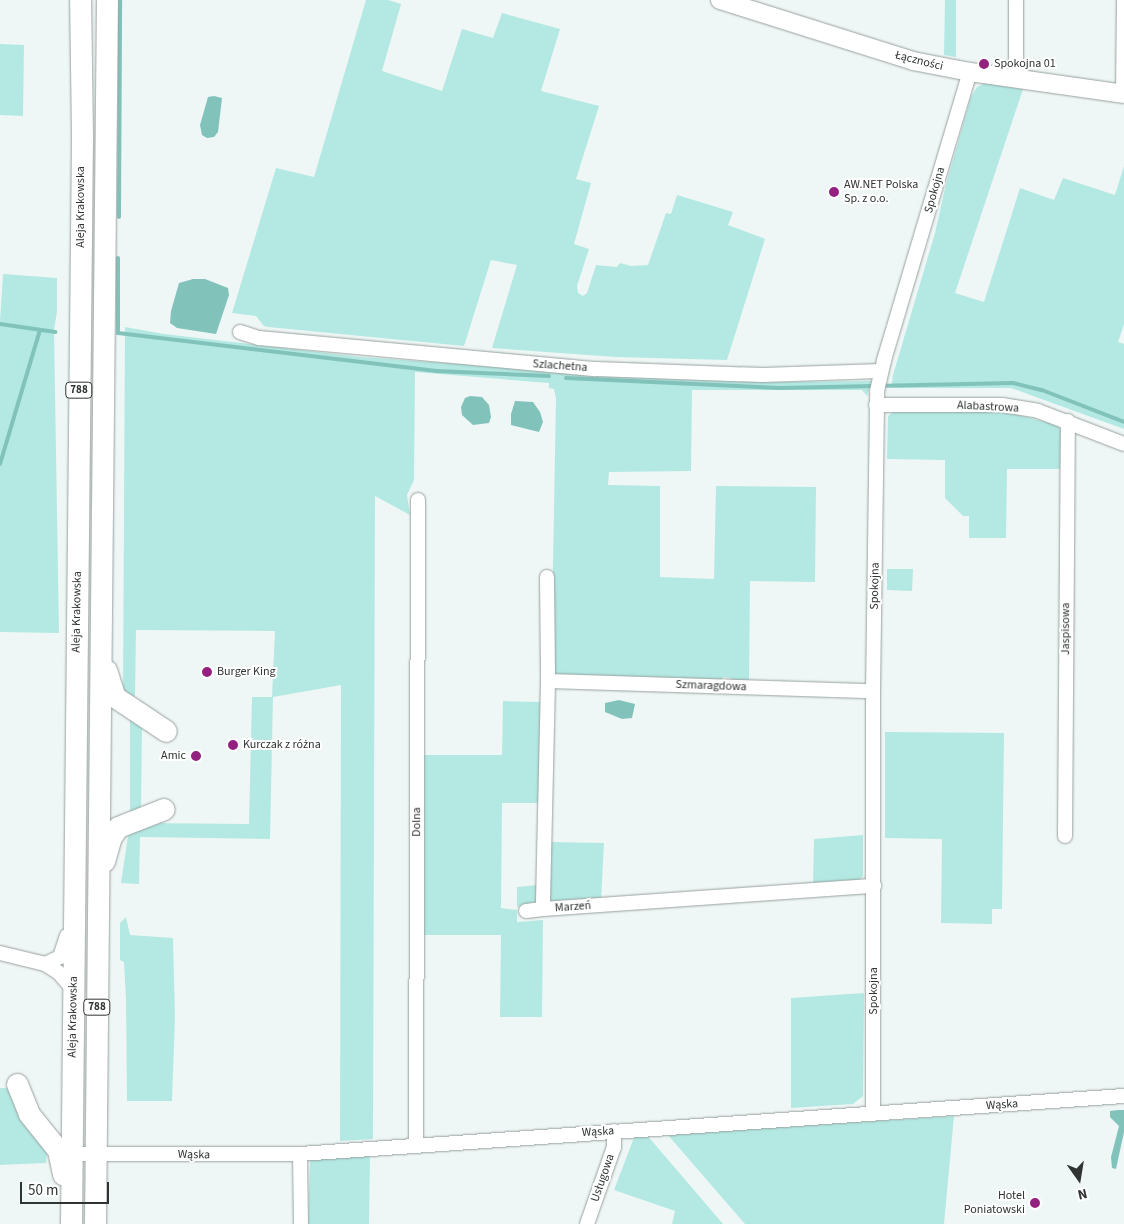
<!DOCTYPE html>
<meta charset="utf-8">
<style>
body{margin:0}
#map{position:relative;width:1124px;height:1224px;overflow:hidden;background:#eff7f6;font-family:"Source Sans 3",sans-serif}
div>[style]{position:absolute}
.green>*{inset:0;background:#b3e9e2}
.water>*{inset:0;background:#81c3bb}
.stream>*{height:4px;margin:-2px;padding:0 2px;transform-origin:2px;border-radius:2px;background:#81c3bb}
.roads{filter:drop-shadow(0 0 1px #98a09f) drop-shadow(0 0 1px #98a09f)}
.minor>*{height:14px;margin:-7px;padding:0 7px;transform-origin:7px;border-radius:7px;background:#fff}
.tertiary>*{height:18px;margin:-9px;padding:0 9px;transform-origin:9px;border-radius:9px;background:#fff}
.primary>*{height:21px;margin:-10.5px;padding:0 10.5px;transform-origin:10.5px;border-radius:10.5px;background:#fff}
.dots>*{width:14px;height:14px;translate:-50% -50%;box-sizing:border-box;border:2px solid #fff;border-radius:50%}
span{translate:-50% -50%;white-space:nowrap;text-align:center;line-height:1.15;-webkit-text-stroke:4px #fff;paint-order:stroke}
.shield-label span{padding:1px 4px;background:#fff;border:1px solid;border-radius:4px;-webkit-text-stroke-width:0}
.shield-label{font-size:11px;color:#2f3332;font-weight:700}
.street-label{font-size:12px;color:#2f3332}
.poi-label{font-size:12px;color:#2f3332}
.left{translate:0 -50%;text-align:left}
.right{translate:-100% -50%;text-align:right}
.north{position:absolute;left:1054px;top:1154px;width:50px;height:50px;-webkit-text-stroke:4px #fff;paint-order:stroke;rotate:167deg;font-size:14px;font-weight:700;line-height:20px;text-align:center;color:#2f3332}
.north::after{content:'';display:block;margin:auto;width:18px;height:22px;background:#2f3332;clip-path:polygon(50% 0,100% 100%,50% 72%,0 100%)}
.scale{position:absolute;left:20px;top:1182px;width:89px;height:22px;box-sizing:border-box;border:2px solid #2f3332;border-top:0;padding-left:6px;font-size:15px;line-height:18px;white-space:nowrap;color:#2f3332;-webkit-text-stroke:4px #fff;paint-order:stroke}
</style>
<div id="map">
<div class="green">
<div style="clip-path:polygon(366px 0,388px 0,401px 4px,382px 71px,442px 91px,462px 29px,493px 38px,502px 13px,560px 29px,541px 91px,599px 106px,576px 179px,591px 183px,574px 244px,589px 249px,577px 286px,578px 293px,583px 296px,587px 293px,596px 265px,617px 267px,620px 263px,631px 266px,648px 265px,666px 213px,671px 214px,677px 195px,733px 212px,728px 225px,765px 239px,727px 360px,616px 357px,492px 348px,517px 265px,491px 260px,464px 346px,268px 327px,264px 326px,256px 316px,232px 313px,276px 168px,314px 177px)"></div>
<div style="clip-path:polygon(945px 0,956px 0,956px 57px,944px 55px)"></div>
<div style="clip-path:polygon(0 44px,24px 45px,23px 116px,0 115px)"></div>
<div style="clip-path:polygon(985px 83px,1023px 89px,955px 293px,984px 302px,1020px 188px,1054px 200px,1063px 178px,1115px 195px,1124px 166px,1124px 324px,1118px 342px,1124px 344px,1124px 429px,1011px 388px,891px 388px,893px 375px,935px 233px,946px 184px,971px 97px,977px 87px)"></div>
<div style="clip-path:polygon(3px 274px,57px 278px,57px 312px,54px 329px,59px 633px,0 632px,0 321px)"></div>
<div style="clip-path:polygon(125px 327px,164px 334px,361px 357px,430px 362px,768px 382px,872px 381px,867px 396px,862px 390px,692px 390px,691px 471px,609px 472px,608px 485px,660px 486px,660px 577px,714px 579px,716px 486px,816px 487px,815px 582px,750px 581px,749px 682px,733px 681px,731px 678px,724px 677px,721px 680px,551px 674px,556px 398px,554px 389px,549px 388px,549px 383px,415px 372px,414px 480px,407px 495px,410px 515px,375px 496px,373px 1139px,340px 1141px,341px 685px,273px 697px,270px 839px,140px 837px,139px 884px,121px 883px,129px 829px,140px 823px,249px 824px,252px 697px,272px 697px,275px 631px,136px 630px,135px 696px,123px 695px)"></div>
<div style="clip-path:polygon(897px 409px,1007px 412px,1057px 425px,1063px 433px,1062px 469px,1007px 469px,1006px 538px,969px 538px,969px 516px,963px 516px,945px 498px,945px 460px,887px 459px,888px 416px)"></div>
<div style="clip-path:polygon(887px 569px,913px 569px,912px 591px,887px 590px)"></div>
<div style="clip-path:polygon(503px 701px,540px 702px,539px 803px,502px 803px,501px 908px,517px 910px,517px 922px,543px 920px,542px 1017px,500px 1017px,501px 935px,420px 935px,424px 755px,502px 755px)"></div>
<div style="clip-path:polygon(130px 716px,142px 723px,141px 811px,130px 816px)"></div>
<div style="clip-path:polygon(885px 732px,1004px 733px,1002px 909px,992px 909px,992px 924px,941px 923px,942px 839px,885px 838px)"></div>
<div style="clip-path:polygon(863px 835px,863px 876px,858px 881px,813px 884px,814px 839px)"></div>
<div style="clip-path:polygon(550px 842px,604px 843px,601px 900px,549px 903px)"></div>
<div style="clip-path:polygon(538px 885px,536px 902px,517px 907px,517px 887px)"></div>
<div style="clip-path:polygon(126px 917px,130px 935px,173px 938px,175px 1017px,172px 1101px,127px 1101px,126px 999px,124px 962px,120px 960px,120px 923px)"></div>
<div style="clip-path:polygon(864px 993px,863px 1096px,853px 1104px,791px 1108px,791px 998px)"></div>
<div style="clip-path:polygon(0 1088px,8px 1088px,48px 1143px,46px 1163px,0 1165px)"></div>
<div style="clip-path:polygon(954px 1116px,944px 1224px,745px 1224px,667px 1134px)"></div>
<div style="clip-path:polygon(646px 1134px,723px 1224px,672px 1224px,675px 1211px,614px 1190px,635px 1135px)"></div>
<div style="clip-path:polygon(370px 1155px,369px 1224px,308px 1224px,310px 1160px)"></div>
</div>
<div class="water">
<div style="clip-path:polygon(214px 96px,222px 98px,218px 132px,214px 137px,207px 138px,202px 135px,200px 125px,208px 97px)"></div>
<div style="clip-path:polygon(193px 279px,205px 279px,228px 288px,229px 295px,216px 334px,177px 328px,170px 323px,171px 311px,179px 283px)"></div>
<div style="clip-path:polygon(470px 396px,482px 397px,489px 405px,491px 417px,489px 423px,473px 425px,462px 415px,461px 407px,465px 398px)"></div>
<div style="clip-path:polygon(515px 401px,533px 402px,540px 412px,543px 422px,539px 432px,511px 425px,511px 414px)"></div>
<div style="clip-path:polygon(619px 700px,635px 704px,632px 718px,622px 719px,605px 712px,605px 703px)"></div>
<div style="clip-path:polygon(1118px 1110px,1124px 1110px,1124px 1132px,1116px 1169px,1112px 1168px,1111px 1157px,1119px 1126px,1110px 1117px,1110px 1111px)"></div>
</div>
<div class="stream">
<div style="left:119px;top:217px;width:216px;rotate:-89.7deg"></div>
<div style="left:118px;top:258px;width:75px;rotate:90deg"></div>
<div style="left:118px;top:333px;width:321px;rotate:6.8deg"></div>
<div style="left:437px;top:371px;width:112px;rotate:2.6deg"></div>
<div style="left:0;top:324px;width:56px;rotate:8.3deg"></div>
<div style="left:566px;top:378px;width:214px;rotate:2.7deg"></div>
<div style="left:780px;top:388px;width:233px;rotate:-1.2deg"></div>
<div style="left:1013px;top:383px;width:30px;rotate:14deg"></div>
<div style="left:1042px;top:390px;width:88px;rotate:21.3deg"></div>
<div style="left:0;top:464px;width:140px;rotate:-73.4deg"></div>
</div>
<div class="roads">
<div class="minor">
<div style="left:1016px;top:79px;width:79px;rotate:-90deg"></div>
<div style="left:1123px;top:94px;width:94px;rotate:-89.4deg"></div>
<div style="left:240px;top:332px;width:20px;rotate:18deg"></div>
<div style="left:259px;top:338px;width:338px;rotate:5.3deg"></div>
<div style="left:596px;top:369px;width:167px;rotate:2.1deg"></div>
<div style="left:763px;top:375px;width:118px;rotate:-1.9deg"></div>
<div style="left:876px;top:405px;width:126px"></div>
<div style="left:1002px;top:405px;width:36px;rotate:9deg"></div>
<div style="left:1038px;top:411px;width:92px;rotate:21deg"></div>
<div style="left:547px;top:577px;width:104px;rotate:89.4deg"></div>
<div style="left:548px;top:681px;width:228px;rotate:91.3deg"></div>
<div style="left:543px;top:909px;width:332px;rotate:-4deg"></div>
<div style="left:548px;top:681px;width:325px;rotate:1.8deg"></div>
<div style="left:1065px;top:836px;width:415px;rotate:-89.6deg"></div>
<div style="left:526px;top:911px;width:17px;rotate:-7deg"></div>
<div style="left:0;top:953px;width:46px;rotate:13.7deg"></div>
<div style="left:45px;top:964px;width:15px;rotate:32deg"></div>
<div style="left:58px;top:972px;width:23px;rotate:49deg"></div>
<div style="left:45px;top:964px;width:17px;rotate:-25deg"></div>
<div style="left:60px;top:957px;width:22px;rotate:-72deg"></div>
<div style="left:873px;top:1114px;width:423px;rotate:-90deg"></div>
<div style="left:873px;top:691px;width:300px;rotate:-89.2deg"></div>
<div style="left:877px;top:391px;width:32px;rotate:-77deg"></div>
<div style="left:884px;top:360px;width:301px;rotate:-73.4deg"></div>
<div style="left:416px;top:1144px;width:644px;rotate:-89.82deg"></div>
<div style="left:71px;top:1154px;width:229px"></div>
<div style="left:300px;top:1154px;width:826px;rotate:-4.03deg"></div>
<div style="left:300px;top:1154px;width:70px;rotate:89.2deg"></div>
<div style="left:587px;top:1224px;width:82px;rotate:-70.7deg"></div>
<div style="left:614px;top:1147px;width:16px;rotate:-90deg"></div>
</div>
<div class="tertiary">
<div style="left:720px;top:0;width:202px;rotate:17.5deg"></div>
<div style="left:913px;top:61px;width:58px;rotate:10.9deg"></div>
<div style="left:970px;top:72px;width:156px;rotate:8.1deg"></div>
</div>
<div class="primary">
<div style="left:106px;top:670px;width:28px;rotate:72deg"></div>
<div style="left:115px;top:697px;width:61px;rotate:33.7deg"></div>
<div style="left:104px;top:861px;width:25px;rotate:-74deg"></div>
<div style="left:111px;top:837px;width:12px;rotate:-55deg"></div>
<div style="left:118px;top:827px;width:49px;rotate:-21.4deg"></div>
<div style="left:17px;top:1084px;width:32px;rotate:68deg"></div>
<div style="left:29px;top:1114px;width:46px;rotate:51.1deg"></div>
<div style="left:58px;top:1150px;width:25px;rotate:78deg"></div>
<div style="left:71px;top:1224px;width:1088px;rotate:-89.42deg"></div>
<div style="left:82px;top:136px;width:136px;rotate:-90.8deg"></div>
<div style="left:95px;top:1224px;width:1224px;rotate:-89.44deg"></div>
</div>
</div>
<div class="dots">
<div style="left:984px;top:64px;background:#942180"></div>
<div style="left:834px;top:192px;background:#942180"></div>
<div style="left:207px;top:672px;background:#942180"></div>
<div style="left:233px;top:745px;background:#942180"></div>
<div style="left:196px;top:756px;background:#942180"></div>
<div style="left:1035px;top:1203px;background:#942180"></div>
</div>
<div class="shield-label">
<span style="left:79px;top:390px">788</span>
<span style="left:97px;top:1007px">788</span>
</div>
<div class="street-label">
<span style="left:919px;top:61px;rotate:14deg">Łączności</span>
<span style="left:935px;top:190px;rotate:-74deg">Spokojna</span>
<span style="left:81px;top:207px;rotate:-90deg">Aleja Krakowska</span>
<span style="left:560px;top:366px;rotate:4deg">Szlachetna</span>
<span style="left:988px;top:407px;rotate:3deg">Alabastrowa</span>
<span style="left:875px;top:586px;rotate:-89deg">Spokojna</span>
<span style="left:77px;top:612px;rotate:-89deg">Aleja Krakowska</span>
<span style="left:1066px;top:629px;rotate:-90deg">Jaspisowa</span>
<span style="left:711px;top:686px;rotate:2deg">Szmaragdowa</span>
<span style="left:417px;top:822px;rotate:-90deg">Dolna</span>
<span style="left:573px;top:907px;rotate:-4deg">Marzeń</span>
<span style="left:874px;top:991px;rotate:-90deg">Spokojna</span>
<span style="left:73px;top:1017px;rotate:-89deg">Aleja Krakowska</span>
<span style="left:1002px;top:1105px;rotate:-4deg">Wąska</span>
<span style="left:598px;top:1132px;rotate:-3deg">Wąska</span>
<span style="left:194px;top:1155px;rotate:1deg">Wąska</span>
<span style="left:603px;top:1178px;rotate:-71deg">Usługowa</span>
</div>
<div class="poi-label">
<span class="left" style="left:994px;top:64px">Spokojna 01</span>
<span class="left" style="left:844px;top:192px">AW.NET Polska<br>Sp. z o.o.</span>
<span class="left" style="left:217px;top:672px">Burger King</span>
<span class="left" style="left:243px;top:745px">Kurczak z różna</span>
<span class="right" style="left:186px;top:756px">Amic</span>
<span class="right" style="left:1025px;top:1203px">Hotel<br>Poniatowski</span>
</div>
<div class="north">N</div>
<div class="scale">50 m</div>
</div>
